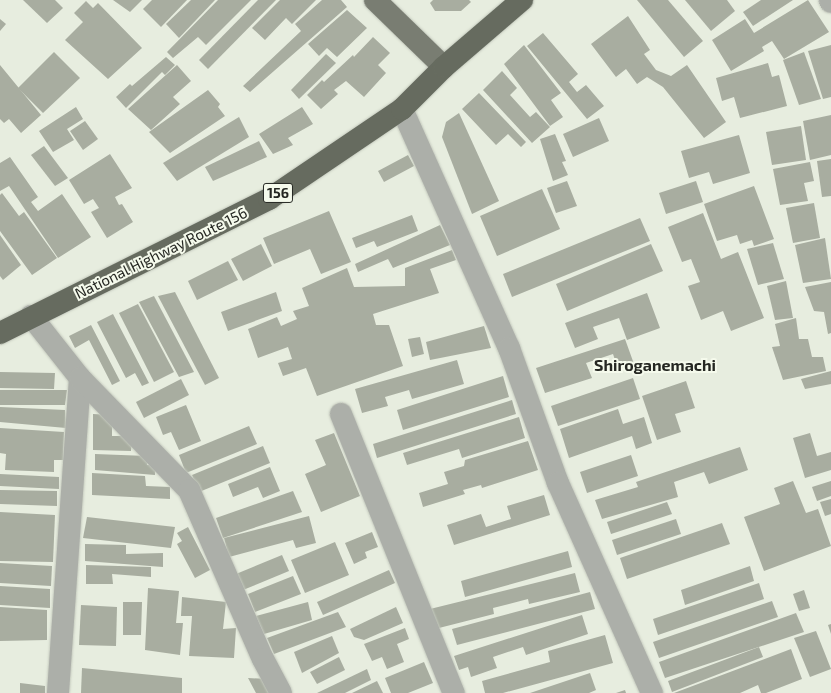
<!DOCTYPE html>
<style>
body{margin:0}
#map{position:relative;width:831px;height:693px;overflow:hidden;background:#e7eddf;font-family:"Exo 2",sans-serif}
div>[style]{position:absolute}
.building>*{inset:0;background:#a8ada0}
.roads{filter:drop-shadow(0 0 1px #c4c9bd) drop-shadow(0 0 1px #c4c9bd)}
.minor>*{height:22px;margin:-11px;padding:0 11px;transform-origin:11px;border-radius:11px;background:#acafa9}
.major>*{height:22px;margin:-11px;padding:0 11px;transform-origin:11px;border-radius:11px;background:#797d72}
.highway>*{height:22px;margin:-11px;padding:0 11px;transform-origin:11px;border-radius:11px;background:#666b5f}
span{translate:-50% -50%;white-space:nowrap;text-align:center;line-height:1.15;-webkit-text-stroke:4px #f5faec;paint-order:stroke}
.shield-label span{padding:1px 3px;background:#f5faec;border:1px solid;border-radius:3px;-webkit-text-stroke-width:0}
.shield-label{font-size:14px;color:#252722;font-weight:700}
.street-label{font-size:15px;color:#252722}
.neighbourhood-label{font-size:16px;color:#252722;font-weight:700}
</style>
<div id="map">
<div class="building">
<div style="clip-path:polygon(23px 0,55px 0,63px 8px,47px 23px)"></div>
<div style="clip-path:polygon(113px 0,142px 0,130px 12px)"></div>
<div style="clip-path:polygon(152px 0,187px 0,161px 27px,143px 9px)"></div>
<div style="clip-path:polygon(191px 0,215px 0,179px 38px,166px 24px)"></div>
<div style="clip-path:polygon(218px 0,251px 0,206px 45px,198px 37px,173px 58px,167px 52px)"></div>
<div style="clip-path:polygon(258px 0,276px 0,208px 69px,199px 60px)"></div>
<div style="clip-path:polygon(280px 0,316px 0,292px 24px,286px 18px,265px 40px,252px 28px)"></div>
<div style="clip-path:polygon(322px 0,341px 0,347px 7px,250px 92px,243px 86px,301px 31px,295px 24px)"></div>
<div style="clip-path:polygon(433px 0,469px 0,471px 2px,461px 11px,435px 11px,430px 3px)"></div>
<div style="clip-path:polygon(637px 0,668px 0,703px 41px,684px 57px)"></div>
<div style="clip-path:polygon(685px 0,727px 0,735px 11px,711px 31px)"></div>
<div style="clip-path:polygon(761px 0,793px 0,753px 26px,743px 12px)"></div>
<div style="clip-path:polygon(808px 0,829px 32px,784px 59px,772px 41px,762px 47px,764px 51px,731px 71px,712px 40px,745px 19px,754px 33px)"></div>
<div style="clip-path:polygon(86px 1px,93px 8px,98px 3px,142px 48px,108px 79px,65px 40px,83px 22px,74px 13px)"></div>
<div style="clip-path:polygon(347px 10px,367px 28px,337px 57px,327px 48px,319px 56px,308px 44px)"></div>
<div style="clip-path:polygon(628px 16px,650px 50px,644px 54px,656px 70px,671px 76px,687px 65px,726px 122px,704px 138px,663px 87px,647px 77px,637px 84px,626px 69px,616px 77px,591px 44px)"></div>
<div style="clip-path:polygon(0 19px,6px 24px,0 31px)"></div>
<div style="clip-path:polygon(543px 33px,578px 74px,569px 82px,577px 92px,586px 85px,604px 106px,587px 119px,527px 46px)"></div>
<div style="clip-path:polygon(373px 37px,390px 53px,378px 65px,386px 73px,364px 97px,346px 81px,334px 90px,338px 94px,321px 109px,307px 95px,322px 80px,324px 82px,353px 55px,354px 57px)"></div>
<div style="clip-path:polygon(524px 45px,561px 93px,551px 100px,563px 117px,550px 126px,504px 64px)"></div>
<div style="clip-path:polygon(831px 45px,831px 97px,823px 99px,808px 51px)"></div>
<div style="clip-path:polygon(54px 52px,80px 78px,43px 113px,18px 88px)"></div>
<div style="clip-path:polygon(804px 52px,821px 99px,799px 105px,783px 60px)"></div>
<div style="clip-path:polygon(326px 54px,336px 63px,299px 99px,291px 90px)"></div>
<div style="clip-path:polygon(166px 57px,175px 65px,165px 75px,162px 72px,126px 108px,116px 97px,130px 84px,132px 86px)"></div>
<div style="clip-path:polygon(768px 63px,772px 77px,779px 75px,787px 106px,740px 118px,734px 97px,722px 101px,716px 78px)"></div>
<div style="clip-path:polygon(0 65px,41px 115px,21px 133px,9px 119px,4px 123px,0 119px)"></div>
<div style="clip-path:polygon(177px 65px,191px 81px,173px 97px,180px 104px,151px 130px,128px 109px)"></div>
<div style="clip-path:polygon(502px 71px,517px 88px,510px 95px,530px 117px,536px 112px,550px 127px,532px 143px,483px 90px)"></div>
<div style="clip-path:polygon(208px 90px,220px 104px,218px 107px,225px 116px,170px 153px,149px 132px)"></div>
<div style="clip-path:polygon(479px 93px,526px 142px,521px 147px,508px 134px,496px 145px,462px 109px)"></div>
<div style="clip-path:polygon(76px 107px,83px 119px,67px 129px,74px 140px,53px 152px,39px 131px)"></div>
<div style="clip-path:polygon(302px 107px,313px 124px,288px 138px,293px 145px,273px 154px,259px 134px)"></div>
<div style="clip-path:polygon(459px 113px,499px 201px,472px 214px,442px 137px,446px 122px)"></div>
<div style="clip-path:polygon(831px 115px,831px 155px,810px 160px,803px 121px)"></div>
<div style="clip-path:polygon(239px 117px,249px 137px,177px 181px,163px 163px)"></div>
<div style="clip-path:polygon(599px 118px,609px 141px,573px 157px,563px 134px)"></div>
<div style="clip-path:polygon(85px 121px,98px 139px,83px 150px,70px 131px)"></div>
<div style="clip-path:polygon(801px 126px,806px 160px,772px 165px,766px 132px)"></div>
<div style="clip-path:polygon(555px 134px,566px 161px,562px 162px,568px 175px,553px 181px,540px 139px)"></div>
<div style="clip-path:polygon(739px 135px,750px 173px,713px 184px,709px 172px,689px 178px,681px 151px)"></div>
<div style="clip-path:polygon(259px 141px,267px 157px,213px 181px,205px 167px)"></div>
<div style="clip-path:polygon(44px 146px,68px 178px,55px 186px,31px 155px)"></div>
<div style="clip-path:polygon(110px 154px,132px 188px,115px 197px,119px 205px,122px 204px,133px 222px,107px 238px,91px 212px,99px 208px,93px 199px,84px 204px,69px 180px)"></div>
<div style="clip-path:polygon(408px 155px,414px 166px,384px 182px,378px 171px)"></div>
<div style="clip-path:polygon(10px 157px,38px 197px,31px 202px,38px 211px,62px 194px,91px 237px,58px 258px,9px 186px,0 191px,0 163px)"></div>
<div style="clip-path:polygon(831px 159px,831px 196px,822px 197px,817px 161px)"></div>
<div style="clip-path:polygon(810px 162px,814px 181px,804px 183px,808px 201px,780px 205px,773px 169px)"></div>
<div style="clip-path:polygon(567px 181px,577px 206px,556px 213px,547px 188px)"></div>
<div style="clip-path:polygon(696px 181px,703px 202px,666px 214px,659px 193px)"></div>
<div style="clip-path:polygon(754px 186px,774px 239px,754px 246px,752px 240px,740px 244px,737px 235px,717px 241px,704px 204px)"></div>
<div style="clip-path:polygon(542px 189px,560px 229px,497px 256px,480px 216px)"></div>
<div style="clip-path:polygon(2px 193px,19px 216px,24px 212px,57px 258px,32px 275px,0 231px,0 195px)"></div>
<div style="clip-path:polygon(814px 203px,820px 238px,793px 243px,786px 208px)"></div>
<div style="clip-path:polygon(329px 211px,351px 262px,321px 274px,310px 249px,274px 264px,263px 238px)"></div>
<div style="clip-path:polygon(703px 213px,721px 259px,738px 252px,764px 318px,731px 331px,723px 311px,701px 320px,688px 286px,700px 282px,691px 259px,682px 262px,668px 227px)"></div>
<div style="clip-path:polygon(412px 215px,418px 231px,377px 247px,374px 241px,356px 248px,352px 238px)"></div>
<div style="clip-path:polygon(640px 218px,650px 241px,512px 297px,503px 274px)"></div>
<div style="clip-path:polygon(440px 225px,450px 245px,393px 268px,388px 259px,358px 272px,355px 264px)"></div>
<div style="clip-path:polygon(0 235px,21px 265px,3px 280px,0 276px)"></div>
<div style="clip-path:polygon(825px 238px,831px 279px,803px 283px,795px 245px)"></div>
<div style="clip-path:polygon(773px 243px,784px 279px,758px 285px,747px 249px)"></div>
<div style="clip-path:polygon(261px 244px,272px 266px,243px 281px,231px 259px)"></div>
<div style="clip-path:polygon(651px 244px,663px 271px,567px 311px,556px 284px)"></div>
<div style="clip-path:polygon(452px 250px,456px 260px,430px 269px,439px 293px,373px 314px,376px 325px,389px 325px,403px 366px,317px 396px,306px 368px,283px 376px,278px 363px,292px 359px,288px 347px,258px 358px,248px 329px,277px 317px,281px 326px,297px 319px,293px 311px,309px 306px,302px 288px,347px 268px,354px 287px,405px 286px,405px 268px)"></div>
<div style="clip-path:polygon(228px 261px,238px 280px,197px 300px,188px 281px)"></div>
<div style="clip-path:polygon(786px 281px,793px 318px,775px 320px,767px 286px)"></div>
<div style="clip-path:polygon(831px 282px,831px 333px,828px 334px,824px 312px,814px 311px,805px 287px)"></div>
<div style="clip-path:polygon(175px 292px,219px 378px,205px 385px,158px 296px)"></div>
<div style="clip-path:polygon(276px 292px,282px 311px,228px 331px,221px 312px)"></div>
<div style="clip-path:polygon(647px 293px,660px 328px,627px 340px,619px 318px,593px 327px,598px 339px,575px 348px,565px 323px)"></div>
<div style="clip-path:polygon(154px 296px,194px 372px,179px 377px,139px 302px)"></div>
<div style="clip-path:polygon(138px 304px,174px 372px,154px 382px,119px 313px)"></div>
<div style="clip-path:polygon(113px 314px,149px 383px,142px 386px,135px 373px,126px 378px,97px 322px)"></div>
<div style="clip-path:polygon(796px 318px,799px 339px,808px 339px,812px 357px,823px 357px,826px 371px,783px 380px,772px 347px,780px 346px,775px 324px)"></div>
<div style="clip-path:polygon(91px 325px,120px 381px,112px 385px,89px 340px,75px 348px,69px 336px)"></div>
<div style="clip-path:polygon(484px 326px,491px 348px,430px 360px,426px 342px)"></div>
<div style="clip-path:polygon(420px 337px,424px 354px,412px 357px,408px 339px)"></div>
<div style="clip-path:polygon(625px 339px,634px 364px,618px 369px,613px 354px,586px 363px,592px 378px,545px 393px,536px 368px)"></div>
<div style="clip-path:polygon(457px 360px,464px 384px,412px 399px,409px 390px,385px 397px,388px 406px,362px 413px,355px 389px)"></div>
<div style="clip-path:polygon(831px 371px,831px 384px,805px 389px,801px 379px)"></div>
<div style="clip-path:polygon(0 372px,55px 373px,54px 389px,0 388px)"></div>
<div style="clip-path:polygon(503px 376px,509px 397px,403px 430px,397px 410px)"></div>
<div style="clip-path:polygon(633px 378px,640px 399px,558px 426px,551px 406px)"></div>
<div style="clip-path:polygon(181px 379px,189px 395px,144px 418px,136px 402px)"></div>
<div style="clip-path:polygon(686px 381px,695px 408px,675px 414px,681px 432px,657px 440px,642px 396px)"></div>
<div style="clip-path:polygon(0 390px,67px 390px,65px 405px,0 405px)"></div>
<div style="clip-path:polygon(512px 400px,516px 414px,377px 458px,373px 444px)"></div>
<div style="clip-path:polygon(186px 405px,201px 441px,179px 450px,171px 432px,163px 435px,156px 417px)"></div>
<div style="clip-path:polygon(0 407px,65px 410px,66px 428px,0 422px)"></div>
<div style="clip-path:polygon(618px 409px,623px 424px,644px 417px,652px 443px,636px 449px,632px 436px,569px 458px,560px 429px)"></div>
<div style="clip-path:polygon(93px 414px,112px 415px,112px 436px,132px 436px,131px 451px,93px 450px)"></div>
<div style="clip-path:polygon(519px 417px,525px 438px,462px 458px,459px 449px,407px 465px,403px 453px)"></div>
<div style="clip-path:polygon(249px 426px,257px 444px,186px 473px,179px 455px)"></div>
<div style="clip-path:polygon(0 428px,64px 432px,63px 460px,54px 460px,54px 472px,5px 470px,6px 454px,0 453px)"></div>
<div style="clip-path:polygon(334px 433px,360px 496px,321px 512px,305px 474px,326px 465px,315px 440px)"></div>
<div style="clip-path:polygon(810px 433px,817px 456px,831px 452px,831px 470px,805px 478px,793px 438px)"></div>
<div style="clip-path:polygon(528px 441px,538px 470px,482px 488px,481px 485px,463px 490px,465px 494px,423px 507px,419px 493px,448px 484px,444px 472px,464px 466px,465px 460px)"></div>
<div style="clip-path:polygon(263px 446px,270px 463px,199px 492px,192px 475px)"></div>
<div style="clip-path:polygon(740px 447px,748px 470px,709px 484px,704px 472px,674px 482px,678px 497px,602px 519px,595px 500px,638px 487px,636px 482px)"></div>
<div style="clip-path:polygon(95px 454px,147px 456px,147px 465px,155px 465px,155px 475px,95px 470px)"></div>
<div style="clip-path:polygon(631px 455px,638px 476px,587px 493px,580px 472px)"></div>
<div style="clip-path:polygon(270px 467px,280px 491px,263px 498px,258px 487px,233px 497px,228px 484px)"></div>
<div style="clip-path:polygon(92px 473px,145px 476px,146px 486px,170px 487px,170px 499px,92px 495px)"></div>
<div style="clip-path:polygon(0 474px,59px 477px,59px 489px,0 486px)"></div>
<div style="clip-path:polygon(793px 481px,806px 513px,818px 509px,831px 546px,764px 571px,744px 517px,780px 504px,774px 488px)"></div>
<div style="clip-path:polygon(831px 481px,831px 496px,817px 501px,812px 487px)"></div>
<div style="clip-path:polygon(0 490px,57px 491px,57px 506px,0 504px)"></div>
<div style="clip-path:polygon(293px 491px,302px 512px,223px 538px,216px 518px)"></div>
<div style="clip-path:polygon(544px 495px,550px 515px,454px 545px,447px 525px,481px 514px,486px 527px,511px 519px,507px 506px)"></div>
<div style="clip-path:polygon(831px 499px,831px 514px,825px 516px,820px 502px)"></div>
<div style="clip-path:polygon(667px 502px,672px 514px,611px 534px,607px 522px)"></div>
<div style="clip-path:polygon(0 512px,55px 515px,53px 562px,0 561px)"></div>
<div style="clip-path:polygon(309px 516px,316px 543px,296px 548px,293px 540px,229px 557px,224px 538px)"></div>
<div style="clip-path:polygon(87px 517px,175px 527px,171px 548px,83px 538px)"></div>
<div style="clip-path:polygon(676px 519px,681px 534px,617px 555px,612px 540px)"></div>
<div style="clip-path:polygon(722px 523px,730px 544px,627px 579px,620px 558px)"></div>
<div style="clip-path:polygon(188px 527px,210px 570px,195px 578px,177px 544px,182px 541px,177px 533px)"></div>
<div style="clip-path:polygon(372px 532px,378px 547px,365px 552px,367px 558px,354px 564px,345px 543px)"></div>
<div style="clip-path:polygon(335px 542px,349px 575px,305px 593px,291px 560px)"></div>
<div style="clip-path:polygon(85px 544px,126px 545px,126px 554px,163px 553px,163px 567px,85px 561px)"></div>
<div style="clip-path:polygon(568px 551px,572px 567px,465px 597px,461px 581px)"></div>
<div style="clip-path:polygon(282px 555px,289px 571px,243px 590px,236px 574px)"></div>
<div style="clip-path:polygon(0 563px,52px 566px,51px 586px,0 583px)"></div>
<div style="clip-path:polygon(86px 565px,151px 567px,151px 577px,112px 574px,113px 584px,86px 584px)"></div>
<div style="clip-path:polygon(750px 566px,754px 581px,685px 605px,681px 590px)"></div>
<div style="clip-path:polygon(389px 570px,395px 583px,323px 615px,317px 602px)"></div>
<div style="clip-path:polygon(575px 573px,580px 592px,529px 604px,528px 599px,493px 608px,494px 614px,435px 629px,430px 609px)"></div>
<div style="clip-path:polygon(293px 576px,301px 594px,255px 612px,248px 594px)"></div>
<div style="clip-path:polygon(759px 583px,764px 599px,658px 635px,653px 619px)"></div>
<div style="clip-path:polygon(0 586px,50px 589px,50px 608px,0 605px)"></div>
<div style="clip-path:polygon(148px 588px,179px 591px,176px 623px,183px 623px,180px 655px,145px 650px)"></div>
<div style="clip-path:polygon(804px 590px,810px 608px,799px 611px,793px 594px)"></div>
<div style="clip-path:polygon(590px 592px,595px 609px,457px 645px,452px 629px)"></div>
<div style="clip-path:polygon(182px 597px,226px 602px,223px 629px,236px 628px,234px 658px,189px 656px,192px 616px,181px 616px)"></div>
<div style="clip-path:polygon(772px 601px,778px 617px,659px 658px,653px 642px)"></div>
<div style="clip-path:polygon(123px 602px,142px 602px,141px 635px,123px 635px)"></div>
<div style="clip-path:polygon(308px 602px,312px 620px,264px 634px,256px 616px)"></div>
<div style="clip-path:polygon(81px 605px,117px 607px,116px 646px,79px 645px)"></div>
<div style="clip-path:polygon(0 607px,47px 610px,47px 640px,0 641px)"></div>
<div style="clip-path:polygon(396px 607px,403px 623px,364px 640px,354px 637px,350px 629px)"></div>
<div style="clip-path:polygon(338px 612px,346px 627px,274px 654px,267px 638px)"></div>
<div style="clip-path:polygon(796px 613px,804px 632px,665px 678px,659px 662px)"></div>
<div style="clip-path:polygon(582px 615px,588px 634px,526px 655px,523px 647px,493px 657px,497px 668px,471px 677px,468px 667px,459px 670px,454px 656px)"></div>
<div style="clip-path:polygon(831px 624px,831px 634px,828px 625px)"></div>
<div style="clip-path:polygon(405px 628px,409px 639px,397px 644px,404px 662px,387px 669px,382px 657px,372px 661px,364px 644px)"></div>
<div style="clip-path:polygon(816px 631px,831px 669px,810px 677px,794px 638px)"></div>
<div style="clip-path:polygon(605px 635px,613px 663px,503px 693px,485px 693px,482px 681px,550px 662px,548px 651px)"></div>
<div style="clip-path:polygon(332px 636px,339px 653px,302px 673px,294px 652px)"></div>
<div style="clip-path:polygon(759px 647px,763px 657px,672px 692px,668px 681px)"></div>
<div style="clip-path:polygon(791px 649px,802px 679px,766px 693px,761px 693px,758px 685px,740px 693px,674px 693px)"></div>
<div style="clip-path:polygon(339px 657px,345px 670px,317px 684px,310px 672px)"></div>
<div style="clip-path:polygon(424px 662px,433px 683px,408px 693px,391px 693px,385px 678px)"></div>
<div style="clip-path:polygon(82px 668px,182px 678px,182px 693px,81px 693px)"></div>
<div style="clip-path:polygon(367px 669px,371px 680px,345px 693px,317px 693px)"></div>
<div style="clip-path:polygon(590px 673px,596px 690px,589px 693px,530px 693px)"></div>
<div style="clip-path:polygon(248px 678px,268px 679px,275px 693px,256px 693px)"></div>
<div style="clip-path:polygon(377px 681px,383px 693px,352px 693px)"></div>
<div style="clip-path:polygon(20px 683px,45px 686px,45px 693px,20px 693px)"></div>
<div style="clip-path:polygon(625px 690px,626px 693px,616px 693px)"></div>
</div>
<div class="roads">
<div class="minor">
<div style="left:830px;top:0;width:2px;rotate:63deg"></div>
<div style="left:402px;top:109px;width:262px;rotate:65.9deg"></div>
<div style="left:509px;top:348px;width:144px;rotate:70.1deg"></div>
<div style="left:558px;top:483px;width:230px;rotate:65.9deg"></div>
<div style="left:31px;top:316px;width:79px;rotate:51.7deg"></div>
<div style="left:80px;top:378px;width:316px;rotate:94deg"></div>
<div style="left:80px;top:378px;width:156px;rotate:45.8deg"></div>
<div style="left:189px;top:490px;width:184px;rotate:66.4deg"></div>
<div style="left:263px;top:659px;width:38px;rotate:62deg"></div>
<div style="left:341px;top:414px;width:301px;rotate:68deg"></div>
</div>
<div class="major">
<div style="left:375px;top:0;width:96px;rotate:44.2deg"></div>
</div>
<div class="highway">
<div style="left:0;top:333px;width:301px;rotate:-26.5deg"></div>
<div style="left:269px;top:199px;width:161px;rotate:-34.1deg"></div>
<div style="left:402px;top:109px;width:59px;rotate:-45deg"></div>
<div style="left:444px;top:67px;width:103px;rotate:-40.7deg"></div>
</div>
</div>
<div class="shield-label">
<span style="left:278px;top:193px">156</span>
</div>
<div class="street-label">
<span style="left:161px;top:253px;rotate:-26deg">National Highway Route 156</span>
</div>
<div class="neighbourhood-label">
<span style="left:655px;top:365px">Shiroganemachi</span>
</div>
</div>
